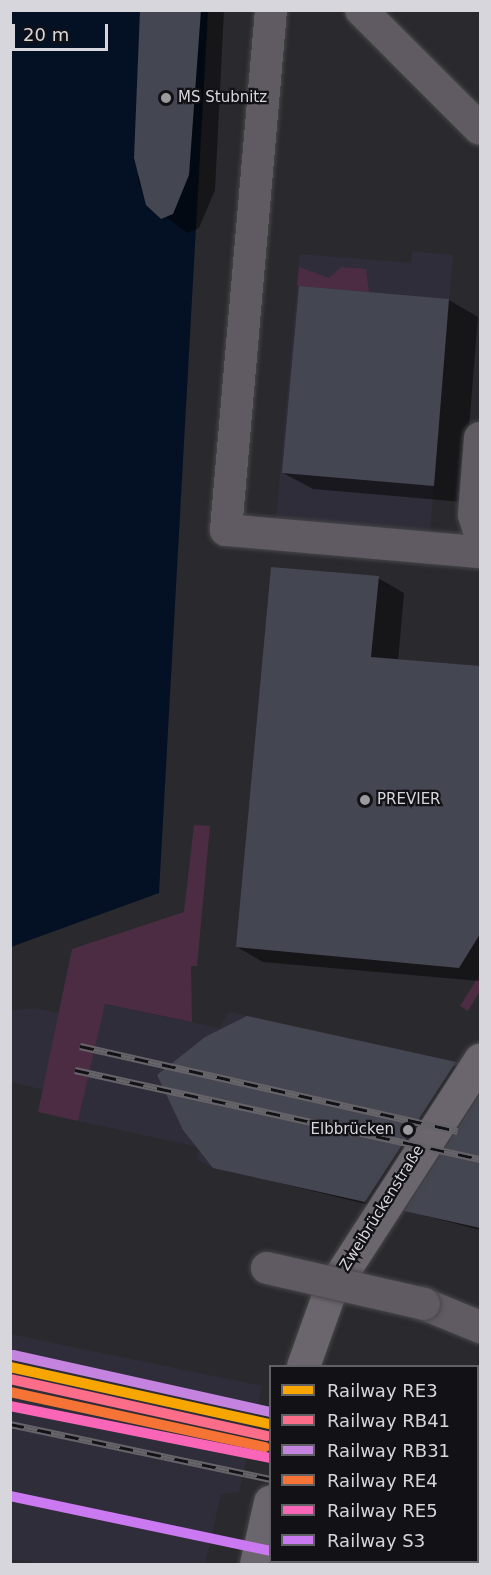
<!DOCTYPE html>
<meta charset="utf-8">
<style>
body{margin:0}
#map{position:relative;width:491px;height:1575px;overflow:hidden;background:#2a2a2e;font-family:"DejaVu Sans",sans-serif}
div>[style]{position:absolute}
.built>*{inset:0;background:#2f2d39}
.green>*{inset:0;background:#4b2c43}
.water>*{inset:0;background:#041125}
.shadow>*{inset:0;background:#0007}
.building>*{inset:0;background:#444651}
.roads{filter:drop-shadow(0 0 2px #474649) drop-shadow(0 0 2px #474649)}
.minor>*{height:32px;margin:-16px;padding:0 16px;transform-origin:16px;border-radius:16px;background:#605a63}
.major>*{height:33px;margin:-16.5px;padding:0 16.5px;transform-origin:16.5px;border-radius:16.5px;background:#6b656e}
.rail>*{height:7px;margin-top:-3.5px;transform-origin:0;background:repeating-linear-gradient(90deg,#121115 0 14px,#666369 0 28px);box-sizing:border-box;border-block:2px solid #666369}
.bridges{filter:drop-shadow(0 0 2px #474649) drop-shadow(0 0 2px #474649)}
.minor-bridge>*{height:32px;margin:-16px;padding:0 16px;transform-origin:16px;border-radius:16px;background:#605a63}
.rail-1>*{height:10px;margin:-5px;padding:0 5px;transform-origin:5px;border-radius:5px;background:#f7a600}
.rail-2>*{height:10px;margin:-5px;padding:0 5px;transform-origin:5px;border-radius:5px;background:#fb6d88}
.rail-3>*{height:10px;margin:-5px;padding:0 5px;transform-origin:5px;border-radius:5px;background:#c483df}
.rail-4>*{height:10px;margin:-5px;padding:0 5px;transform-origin:5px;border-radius:5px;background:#f57335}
.rail-5>*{height:10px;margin:-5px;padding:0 5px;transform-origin:5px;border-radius:5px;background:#fa66b7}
.rail-6>*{height:10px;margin:-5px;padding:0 5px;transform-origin:5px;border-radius:5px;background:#ca79f0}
.dots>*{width:16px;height:16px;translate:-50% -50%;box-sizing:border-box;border:3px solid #121115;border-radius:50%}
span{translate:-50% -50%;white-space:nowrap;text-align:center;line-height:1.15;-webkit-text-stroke:4.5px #121115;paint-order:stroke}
.poi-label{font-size:15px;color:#d7d6dc}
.left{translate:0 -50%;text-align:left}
.right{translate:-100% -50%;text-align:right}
.street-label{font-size:15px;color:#d7d6dc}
.frame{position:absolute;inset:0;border:12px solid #d7d6dc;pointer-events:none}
.legend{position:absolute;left:269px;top:1365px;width:210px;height:198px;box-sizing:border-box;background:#121115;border:2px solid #616065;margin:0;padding:8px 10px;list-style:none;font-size:18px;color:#d7d6dc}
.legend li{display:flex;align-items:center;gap:12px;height:30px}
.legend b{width:30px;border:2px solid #616065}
.scale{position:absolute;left:12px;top:24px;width:96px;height:27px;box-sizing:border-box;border:3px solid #d7d6dc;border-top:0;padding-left:8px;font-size:18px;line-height:21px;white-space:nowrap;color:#d7d6dc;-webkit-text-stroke:4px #121115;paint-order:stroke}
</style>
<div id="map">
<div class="built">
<div style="clip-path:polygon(412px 251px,453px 255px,430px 533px,276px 519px,300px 254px,411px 263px)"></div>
<div style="clip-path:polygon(104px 1004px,219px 1028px,230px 1012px,480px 1067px,480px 1228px,213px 1168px,197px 1159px,199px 1147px,78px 1121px,83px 1099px,11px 1082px,10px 1011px,34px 1008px,100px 1021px)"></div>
<div style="clip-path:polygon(10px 1334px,262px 1386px,239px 1492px,221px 1494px,205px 1564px,41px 1564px,11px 1559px)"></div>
<div style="clip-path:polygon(478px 1412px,480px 1564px,302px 1564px,478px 1562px)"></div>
</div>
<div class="green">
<div style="clip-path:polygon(299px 267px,329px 278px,341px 267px,366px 269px,369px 292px,297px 286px)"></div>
<div style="clip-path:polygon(194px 825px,210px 826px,197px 966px,191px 966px,192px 1022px,105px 1004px,78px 1121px,38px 1112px,72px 949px,184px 912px)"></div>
<div style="clip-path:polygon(480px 974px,480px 991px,468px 1011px,460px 1006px)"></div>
</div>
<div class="water">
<div style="clip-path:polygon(11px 11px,208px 11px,159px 893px,11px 947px)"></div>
</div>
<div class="shadow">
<div style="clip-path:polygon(142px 10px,224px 10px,215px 190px,199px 228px,188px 233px,147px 204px,138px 180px)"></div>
<div style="clip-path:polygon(300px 288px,449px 300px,478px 317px,463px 502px,313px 489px,283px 473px)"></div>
<div style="clip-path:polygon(378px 578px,404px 593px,398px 661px,480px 668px,480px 981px,263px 962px,237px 947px)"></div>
<div style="clip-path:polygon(247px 1018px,464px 1068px,374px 1206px,214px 1167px)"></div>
<div style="clip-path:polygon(480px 1096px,480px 1230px,407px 1211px)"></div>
<div style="clip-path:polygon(478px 1526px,480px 1564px,277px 1564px,478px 1562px)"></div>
</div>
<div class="building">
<div style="clip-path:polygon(140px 10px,201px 10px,189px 175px,173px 214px,161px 219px,146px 205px,134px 158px)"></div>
<div style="clip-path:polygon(299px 286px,449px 299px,434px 486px,282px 473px)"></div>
<div style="clip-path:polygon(271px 567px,379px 576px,371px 657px,480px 666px,480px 934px,459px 968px,236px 947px)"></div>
<div style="clip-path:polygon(247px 1016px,456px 1062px,365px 1202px,213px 1168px,183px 1130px,157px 1075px,205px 1037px)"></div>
<div style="clip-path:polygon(480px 1094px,480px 1228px,404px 1211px)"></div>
</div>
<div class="roads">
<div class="minor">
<div style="left:271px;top:10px;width:522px;rotate:94.95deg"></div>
<div style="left:226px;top:530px;width:255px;rotate:5deg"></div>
<div style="left:361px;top:10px;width:168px;rotate:45deg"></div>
<div style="left:480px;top:438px;width:77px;rotate:94.5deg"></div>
<div style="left:474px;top:515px;width:20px;rotate:72deg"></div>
<div style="left:424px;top:1304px;width:61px;rotate:22.3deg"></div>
</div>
<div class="major">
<div style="left:303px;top:1366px;width:77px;rotate:-70.4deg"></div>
<div style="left:329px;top:1293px;width:278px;rotate:-57.1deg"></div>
<div style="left:256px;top:1564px;width:64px;rotate:-77.3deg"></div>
</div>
</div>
<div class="rail">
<div style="left:80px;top:1046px;width:387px;rotate:12.7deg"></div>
<div style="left:75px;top:1070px;width:415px;rotate:12.4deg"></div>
<div style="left:10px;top:1424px;width:266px;rotate:11.9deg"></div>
<div style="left:478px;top:1510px;width:2px"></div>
</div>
<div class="bridges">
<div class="minor-bridge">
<div style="left:267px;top:1268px;width:161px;rotate:12.9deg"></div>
</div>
</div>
<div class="rail-1">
<div style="left:10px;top:1367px;width:266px;rotate:12.4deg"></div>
</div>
<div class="rail-2">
<div style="left:10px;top:1379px;width:263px;rotate:12.5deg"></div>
</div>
<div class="rail-3">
<div style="left:13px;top:1355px;width:263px;rotate:12.5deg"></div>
</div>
<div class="rail-4">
<div style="left:10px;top:1392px;width:261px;rotate:12.2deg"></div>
</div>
<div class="rail-5">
<div style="left:10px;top:1406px;width:265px;rotate:11.3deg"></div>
</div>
<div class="rail-6">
<div style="left:10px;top:1496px;width:266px;rotate:11.9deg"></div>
</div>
<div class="dots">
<div style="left:166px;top:98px;background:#9a9a9f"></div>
<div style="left:365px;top:800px;background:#9a9a9f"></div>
<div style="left:408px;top:1130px;background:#9a9a9f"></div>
</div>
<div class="poi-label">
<span class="left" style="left:178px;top:98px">MS Stubnitz</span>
<span class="left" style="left:377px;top:800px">PREVIER</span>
<span class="right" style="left:394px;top:1130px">Elbbrücken</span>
</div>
<div class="street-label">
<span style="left:382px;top:1208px;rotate:-58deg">Zweibrückenstraße</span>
</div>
<div class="frame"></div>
<ul class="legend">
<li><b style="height:8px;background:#f7a600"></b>Railway RE3</li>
<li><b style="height:8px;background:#fb6d88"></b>Railway RB41</li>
<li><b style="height:8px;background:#c483df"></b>Railway RB31</li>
<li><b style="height:8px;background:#f57335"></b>Railway RE4</li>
<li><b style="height:8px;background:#fa66b7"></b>Railway RE5</li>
<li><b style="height:8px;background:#ca79f0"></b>Railway S3</li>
</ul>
<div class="scale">20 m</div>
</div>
